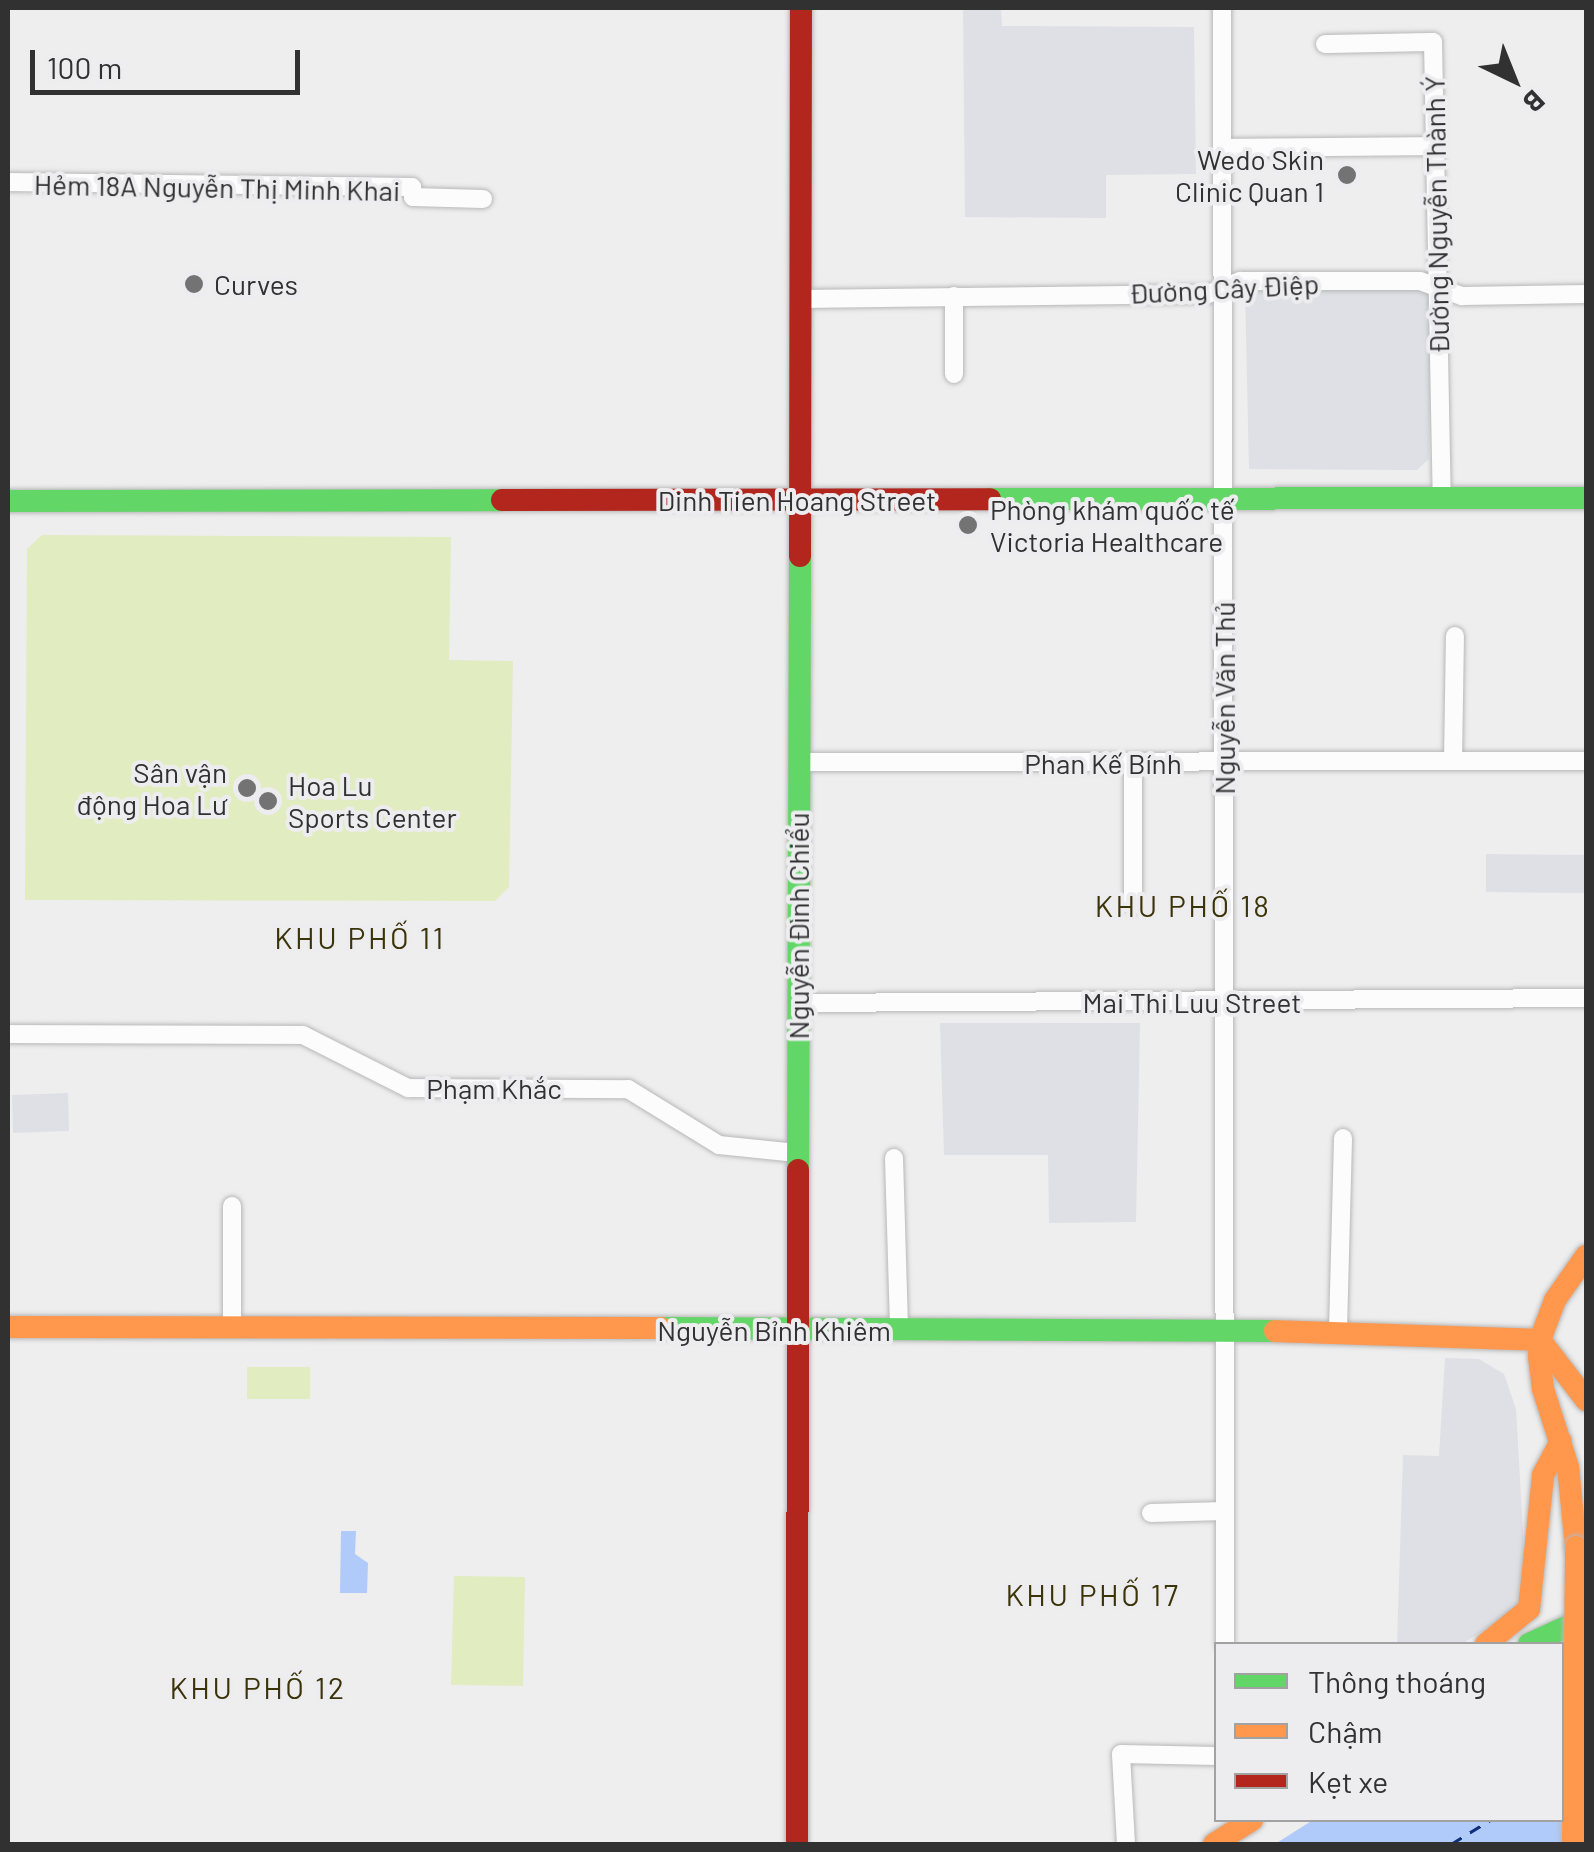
<!DOCTYPE html>
<meta charset="utf-8">
<style>
body{margin:0}
#map{position:relative;width:1594px;height:1852px;overflow:hidden;background:#eee;font-family:Barlow,sans-serif}
div>[style]{position:absolute}
.built>*{inset:0;background:#dfe0e5}
.green>*{inset:0;background:#e1ecc1}
.water>*{inset:0;background:#b0caf9}
.ferry>*{height:2.5px;margin-top:-1.25px;transform-origin:0;background:repeating-linear-gradient(90deg,#0e307c 0 12px,transparent 0 22px)}
.roads{filter:drop-shadow(0 0 2px #b8b8b8) drop-shadow(0 0 2px #b8b8b8)}
.street>*{height:18px;margin:-9px;padding:0 9px;transform-origin:9px;border-radius:9px;background:#fcfcfc}
.fast>*{height:22px;margin:-11px;padding:0 11px;transform-origin:11px;border-radius:11px;background:#63d668}
.slow>*{height:22px;margin:-11px;padding:0 11px;transform-origin:11px;border-radius:11px;background:#ff974d}
.jam>*{height:22px;margin:-11px;padding:0 11px;transform-origin:11px;border-radius:11px;background:#b3261e}
.bridges{filter:drop-shadow(0 0 2px #b8b8b8) drop-shadow(0 0 2px #b8b8b8)}
.slow-bridge>*{height:22px;margin:-11px;padding:0 11px;transform-origin:11px;border-radius:11px;background:#ff974d}
.dots>*{width:28px;height:28px;translate:-50% -50%;box-sizing:border-box;border:5px solid #ededef;border-radius:50%}
span{translate:-50% -50%;white-space:nowrap;text-align:center;line-height:1.15;-webkit-text-stroke:8px #ededef;paint-order:stroke}
.poi-label{font-size:28px;color:#313132}
.right{translate:-100% -50%;text-align:right}
.left{translate:0 -50%;text-align:left}
.street-label{font-size:28px;color:#313132}
.neighbourhood-label{font-size:30px;color:#3b3409;letter-spacing:2.5px}
.frame{position:absolute;inset:0;border:10px solid #313132;pointer-events:none}
.legend{position:absolute;left:1214px;top:1642px;width:350px;height:180px;box-sizing:border-box;background:#ededef;border:2px solid #a2a2a3;margin:0;padding:12px 18px;list-style:none;font-size:30px;color:#313132}
.legend li{display:flex;align-items:center;gap:20px;height:50px}
.legend b{width:50px;border:2px solid #a2a2a3}
.north{position:absolute;left:1464px;top:30px;width:100px;height:100px;-webkit-text-stroke:8px #ededef;paint-order:stroke;rotate:137deg;font-size:28px;font-weight:700;line-height:40px;text-align:center;color:#313132}
.north::after{content:'';display:block;margin:auto;width:35px;height:45px;background:#313132;clip-path:polygon(50% 0,100% 100%,50% 72%,0 100%)}
.scale{position:absolute;left:30px;top:50px;width:270px;height:45px;box-sizing:border-box;border:5px solid #313132;border-top:0;padding-left:12px;font-size:30px;line-height:35px;white-space:nowrap;color:#313132;-webkit-text-stroke:8px #ededef;paint-order:stroke}
</style>
<div id="map">
<div class="built">
<div style="clip-path:polygon(963px 8px,1001px 8px,1002px 26px,1194px 27px,1196px 174px,1106px 175px,1106px 218px,965px 217px)"></div>
<div style="clip-path:polygon(1245px 287px,1419px 287px,1431px 298px,1429px 459px,1417px 470px,1249px 469px)"></div>
<div style="clip-path:polygon(1486px 854px,1586px 855px,1586px 893px,1486px 892px)"></div>
<div style="clip-path:polygon(940px 1023px,1140px 1023px,1136px 1222px,1049px 1223px,1048px 1155px,944px 1155px)"></div>
<div style="clip-path:polygon(68px 1093px,69px 1131px,13px 1133px,12px 1095px)"></div>
<div style="clip-path:polygon(1445px 1358px,1479px 1359px,1504px 1374px,1516px 1409px,1527px 1603px,1462px 1644px,1397px 1644px,1403px 1455px,1439px 1456px)"></div>
</div>
<div class="green">
<div style="clip-path:polygon(42px 535px,451px 537px,449px 660px,513px 661px,509px 887px,495px 901px,25px 900px,27px 549px)"></div>
<div style="clip-path:polygon(247px 1367px,310px 1367px,310px 1399px,247px 1399px)"></div>
<div style="clip-path:polygon(454px 1576px,525px 1577px,523px 1686px,451px 1685px)"></div>
</div>
<div class="water">
<div style="clip-path:polygon(341px 1531px,356px 1531px,355px 1554px,368px 1563px,367px 1593px,340px 1593px)"></div>
<div style="clip-path:polygon(1313px 1820px,1562px 1820px,1586px 1844px,1275px 1844px)"></div>
</div>
<div class="ferry">
<div style="left:1451px;top:1844px;width:46px;rotate:-31.6deg"></div>
</div>
<div class="roads">
<div class="street">
<div style="left:1222px;top:8px;width:1636px;rotate:89.89deg"></div>
<div style="left:1325px;top:44px;width:108px;rotate:-1.1deg"></div>
<div style="left:1433px;top:42px;width:455px;rotate:88.9deg"></div>
<div style="left:1224px;top:148px;width:209px;rotate:-0.5deg"></div>
<div style="left:8px;top:182px;width:404px;rotate:0.7deg"></div>
<div style="left:412px;top:187px;width:10px;rotate:84deg"></div>
<div style="left:413px;top:197px;width:70px;rotate:1.6deg"></div>
<div style="left:800px;top:299px;width:408px;rotate:-0.7deg"></div>
<div style="left:1208px;top:294px;width:35px;rotate:-22deg"></div>
<div style="left:1240px;top:281px;width:180px"></div>
<div style="left:1420px;top:281px;width:45px;rotate:19.7deg"></div>
<div style="left:1462px;top:296px;width:124px;rotate:-0.9deg"></div>
<div style="left:954px;top:374px;width:78px;rotate:-90deg"></div>
<div style="left:1453px;top:761px;width:125px;rotate:-89.1deg"></div>
<div style="left:799px;top:762px;width:787px;rotate:-0.07deg"></div>
<div style="left:1133px;top:763px;width:142px;rotate:90deg"></div>
<div style="left:798px;top:1003px;width:788px;rotate:-0.36deg"></div>
<div style="left:8px;top:1034px;width:295px;rotate:0.2deg"></div>
<div style="left:303px;top:1035px;width:118px;rotate:26.8deg"></div>
<div style="left:408px;top:1088px;width:220px;rotate:0.3deg"></div>
<div style="left:628px;top:1089px;width:107px;rotate:31.6deg"></div>
<div style="left:719px;top:1145px;width:78px;rotate:5.9deg"></div>
<div style="left:894px;top:1158px;width:173px;rotate:88.3deg"></div>
<div style="left:232px;top:1206px;width:123px;rotate:90deg"></div>
<div style="left:1338px;top:1330px;width:192px;rotate:-88.5deg"></div>
<div style="left:1151px;top:1513px;width:74px;rotate:-1.5deg"></div>
<div style="left:1126px;top:1844px;width:90px;rotate:-93.2deg"></div>
<div style="left:1121px;top:1754px;width:95px;rotate:1.2deg"></div>
</div>
<div class="fast">
<div style="left:990px;top:499px;width:596px;rotate:-0.1deg"></div>
<div style="left:8px;top:501px;width:494px;rotate:-0.1deg"></div>
<div style="left:798px;top:1170px;width:614px;rotate:-89.81deg"></div>
<div style="left:661px;top:1328px;width:614px;rotate:0.28deg"></div>
<div style="left:1529px;top:1644px;width:63px;rotate:-24.5deg"></div>
</div>
<div class="slow">
<div style="left:8px;top:1327px;width:653px;rotate:0.09deg"></div>
<div style="left:1275px;top:1331px;width:265px;rotate:1.9deg"></div>
<div style="left:1540px;top:1340px;width:76px;rotate:52.5deg"></div>
<div style="left:1576px;top:1547px;width:80px;rotate:-95.7deg"></div>
<div style="left:1568px;top:1467px;width:82px;rotate:-107.8deg"></div>
<div style="left:1543px;top:1389px;width:32px;rotate:-97deg"></div>
<div style="left:1539px;top:1357px;width:17px;rotate:-87deg"></div>
<div style="left:1540px;top:1340px;width:43px;rotate:-69.4deg"></div>
<div style="left:1555px;top:1300px;width:54px;rotate:-54.8deg"></div>
<div style="left:1486px;top:1644px;width:55px;rotate:-39.1deg"></div>
<div style="left:1529px;top:1609px;width:135px;rotate:-84deg"></div>
<div style="left:1543px;top:1475px;width:38px;rotate:-62deg"></div>
<div style="left:1214px;top:1844px;width:45px;rotate:-32.3deg"></div>
</div>
<div class="jam">
<div style="left:502px;top:500px;width:488px;rotate:-0.1deg"></div>
<div style="left:800px;top:556px;width:548px;rotate:-89.9deg"></div>
<div style="left:797px;top:1844px;width:674px;rotate:-89.91deg"></div>
</div>
</div>
<div class="bridges">
<div class="slow-bridge">
<div style="left:1573px;top:1844px;width:297px;rotate:-89.4deg"></div>
</div>
</div>
<div class="dots">
<div style="left:1347px;top:175px;background:#737374"></div>
<div style="left:194px;top:284px;background:#737374"></div>
<div style="left:968px;top:525px;background:#737374"></div>
<div style="left:247px;top:788px;background:#737374"></div>
<div style="left:268px;top:801px;background:#737374"></div>
</div>
<div class="poi-label">
<span class="right" style="left:1324px;top:175px">Wedo Skin<br>Clinic Quan 1</span>
<span class="left" style="left:214px;top:284px">Curves</span>
<span class="left" style="left:990px;top:525px">Phòng khám quốc tế<br>Victoria Healthcare</span>
<span class="right" style="left:227px;top:788px">Sân vận<br>động Hoa Lư</span>
<span class="left" style="left:288px;top:801px">Hoa Lu<br>Sports Center</span>
</div>
<div class="street-label">
<span style="left:217px;top:187px;rotate:1deg">Hẻm 18A Nguyễn Thị Minh Khai</span>
<span style="left:1436px;top:215px;rotate:-91deg">Đường Nguyễn Thành Ý</span>
<span style="left:1224px;top:288px;rotate:-3deg">Đường Cây Điệp</span>
<span style="left:797px;top:500px">Dinh Tien Hoang Street</span>
<span style="left:1224px;top:698px;rotate:-90deg">Nguyễn Văn Thủ</span>
<span style="left:1103px;top:763px">Phan Kế Bính</span>
<span style="left:798px;top:926px;rotate:-90deg">Nguyễn Đình Chiểu</span>
<span style="left:1192px;top:1002px">Mai Thi Luu Street</span>
<span style="left:494px;top:1088px">Phạm Khắc</span>
<span style="left:774px;top:1330px">Nguyễn Bỉnh Khiêm</span>
</div>
<div class="neighbourhood-label">
<span style="left:1183px;top:905px">KHU PHỐ 18</span>
<span style="left:360px;top:937px">KHU PHỐ 11</span>
<span style="left:1093px;top:1594px">KHU PHỐ 17</span>
<span style="left:258px;top:1687px">KHU PHỐ 12</span>
</div>
<div class="frame"></div>
<ul class="legend">
<li><b style="height:12px;background:#63d668"></b>Thông thoáng</li>
<li><b style="height:12px;background:#ff974d"></b>Chậm</li>
<li><b style="height:12px;background:#b3261e"></b>Kẹt xe</li>
</ul>
<div class="north">B</div>
<div class="scale">100 m</div>
</div>
